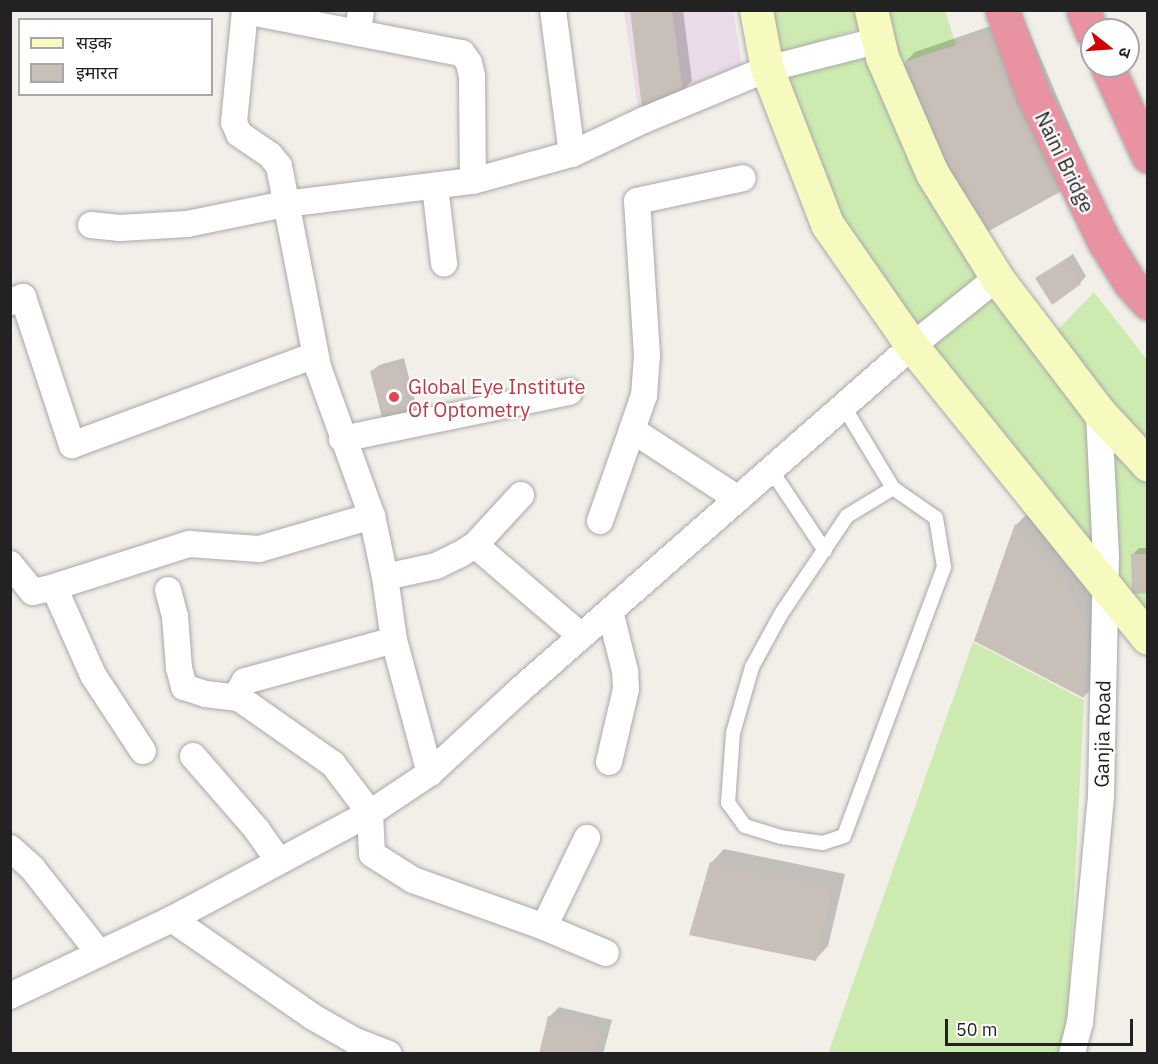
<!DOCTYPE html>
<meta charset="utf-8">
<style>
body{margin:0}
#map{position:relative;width:1158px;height:1064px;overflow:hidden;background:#f2efe9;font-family:"IBM Plex Sans","Noto Sans Devanagari",sans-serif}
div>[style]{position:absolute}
.industrial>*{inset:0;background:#ebdbe8}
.grass>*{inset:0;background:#cdebb0}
.shadow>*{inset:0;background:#0003}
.building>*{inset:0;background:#c7bfb8}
.roads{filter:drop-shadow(0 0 2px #a9a9a9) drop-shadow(0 0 2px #a9a9a9)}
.lane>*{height:14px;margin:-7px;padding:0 7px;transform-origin:7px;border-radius:7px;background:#fff}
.street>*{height:26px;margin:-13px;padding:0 13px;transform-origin:13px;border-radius:13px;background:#fff}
.secondary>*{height:33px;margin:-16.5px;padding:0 16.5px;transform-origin:16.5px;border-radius:16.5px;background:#f7fabf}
.highway>*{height:33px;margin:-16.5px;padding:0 16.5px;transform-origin:16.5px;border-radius:16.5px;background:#e892a2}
.dots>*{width:16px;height:16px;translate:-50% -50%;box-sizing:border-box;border:3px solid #fff;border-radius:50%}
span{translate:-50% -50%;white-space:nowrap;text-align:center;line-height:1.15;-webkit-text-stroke:4.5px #fff;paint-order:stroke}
.street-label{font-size:20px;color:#222}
.health-label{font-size:20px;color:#be3a42}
.left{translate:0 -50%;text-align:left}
.frame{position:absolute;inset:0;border:12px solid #222;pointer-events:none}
.legend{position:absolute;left:18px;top:18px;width:195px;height:78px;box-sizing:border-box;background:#fff;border:2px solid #a7a7a7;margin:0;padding:8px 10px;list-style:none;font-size:18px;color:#222}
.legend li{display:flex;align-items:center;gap:12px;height:30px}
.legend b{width:30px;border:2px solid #a7a7a7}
.north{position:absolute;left:1080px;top:18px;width:60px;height:60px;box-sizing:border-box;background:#fff;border:2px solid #a7a7a7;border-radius:50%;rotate:107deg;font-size:16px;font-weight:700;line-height:24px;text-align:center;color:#222}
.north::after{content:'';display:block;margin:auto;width:21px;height:27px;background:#d40000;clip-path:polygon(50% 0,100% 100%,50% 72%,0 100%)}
.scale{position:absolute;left:945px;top:1019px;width:188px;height:27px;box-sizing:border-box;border:3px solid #222;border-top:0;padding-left:8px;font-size:18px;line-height:21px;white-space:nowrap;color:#222;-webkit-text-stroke:4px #fff;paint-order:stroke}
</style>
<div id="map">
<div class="industrial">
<div style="clip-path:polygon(624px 11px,733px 11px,743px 72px,639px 114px)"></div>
</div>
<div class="grass">
<div style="clip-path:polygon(769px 11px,859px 11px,862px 28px,778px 55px)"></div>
<div style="clip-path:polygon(888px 11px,945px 11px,956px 45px,895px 65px)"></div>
<div style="clip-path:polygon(875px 43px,1046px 342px,1094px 292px,1147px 360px,1147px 638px,912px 345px,865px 282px,767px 69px)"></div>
<div style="clip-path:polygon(973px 642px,1084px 700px,1067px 1040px,1064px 1053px,828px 1054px)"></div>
</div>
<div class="shadow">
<div style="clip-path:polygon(631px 10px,683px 10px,692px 81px,682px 91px)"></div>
<div style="clip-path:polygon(1022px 15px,1088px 168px,1075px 182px,902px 65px,915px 52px)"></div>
<div style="clip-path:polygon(1073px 254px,1086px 276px,1080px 283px,1037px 278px)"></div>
<div style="clip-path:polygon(404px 358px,418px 414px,411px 420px,372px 371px,379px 365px)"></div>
<div style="clip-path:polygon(1029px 512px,1081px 574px,1096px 604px,1097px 683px,1084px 696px,976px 640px,1016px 525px)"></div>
<div style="clip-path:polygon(1139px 548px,1148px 548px,1148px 592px,1133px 554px)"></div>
<div style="clip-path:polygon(724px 849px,845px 874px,828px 946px,815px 960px,711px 863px)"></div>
<div style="clip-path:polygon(559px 1007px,612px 1020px,603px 1054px,540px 1054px,549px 1017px)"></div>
</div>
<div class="building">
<div style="clip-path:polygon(630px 10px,672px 10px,683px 93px,642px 108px)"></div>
<div style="clip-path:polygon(1008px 28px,1076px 183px,980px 236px,900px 65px)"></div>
<div style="clip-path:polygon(1066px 259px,1081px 284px,1052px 305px,1035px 278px)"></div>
<div style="clip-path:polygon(398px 364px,412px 422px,385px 429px,370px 371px)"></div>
<div style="clip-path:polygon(1015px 524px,1040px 549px,1068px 588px,1083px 618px,1088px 639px,1084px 698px,974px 641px)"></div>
<div style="clip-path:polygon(1131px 554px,1148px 554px,1148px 593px,1132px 594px)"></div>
<div style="clip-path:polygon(710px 862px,832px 887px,816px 961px,689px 935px)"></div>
<div style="clip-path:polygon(548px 1016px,602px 1030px,597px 1054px,539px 1054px)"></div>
</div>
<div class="roads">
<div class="lane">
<div style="left:844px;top:407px;width:95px;rotate:58.8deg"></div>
<div style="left:893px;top:488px;width:52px;rotate:34.9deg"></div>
<div style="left:936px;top:518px;width:50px;rotate:80.7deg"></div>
<div style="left:944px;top:567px;width:287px;rotate:110.4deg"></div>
<div style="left:844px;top:836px;width:22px;rotate:162deg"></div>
<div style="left:823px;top:843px;width:42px;rotate:-171.9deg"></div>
<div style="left:781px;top:837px;width:38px;rotate:-163deg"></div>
<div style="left:745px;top:826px;width:29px;rotate:-126deg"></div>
<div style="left:728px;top:803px;width:70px;rotate:-85.9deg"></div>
<div style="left:733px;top:733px;width:69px;rotate:-73.9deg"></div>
<div style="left:752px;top:667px;width:60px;rotate:-61.3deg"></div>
<div style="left:781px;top:614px;width:118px;rotate:-56deg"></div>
<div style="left:847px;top:516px;width:54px;rotate:-31.3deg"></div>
<div style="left:771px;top:470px;width:97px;rotate:56.3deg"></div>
</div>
<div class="street">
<div style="left:245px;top:10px;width:113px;rotate:95.6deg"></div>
<div style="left:234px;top:122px;width:13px;rotate:67deg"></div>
<div style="left:239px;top:134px;width:37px;rotate:34deg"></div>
<div style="left:270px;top:155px;width:14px;rotate:51deg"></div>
<div style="left:279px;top:166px;width:205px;rotate:79deg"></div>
<div style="left:318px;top:367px;width:158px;rotate:70.1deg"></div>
<div style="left:372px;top:516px;width:62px;rotate:78deg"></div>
<div style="left:385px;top:577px;width:64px;rotate:81.9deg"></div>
<div style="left:394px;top:640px;width:138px;rotate:74.9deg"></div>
<div style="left:553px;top:10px;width:145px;rotate:82.5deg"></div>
<div style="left:245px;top:11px;width:221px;rotate:11deg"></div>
<div style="left:462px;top:53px;width:12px;rotate:55deg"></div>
<div style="left:469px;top:63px;width:13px;rotate:77deg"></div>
<div style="left:472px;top:76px;width:105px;rotate:89.5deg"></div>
<div style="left:358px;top:32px;width:22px;rotate:-82deg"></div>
<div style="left:435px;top:186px;width:78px;rotate:83.3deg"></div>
<div style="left:91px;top:225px;width:29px;rotate:6deg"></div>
<div style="left:120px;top:228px;width:67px;rotate:-3.4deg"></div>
<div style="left:187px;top:224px;width:100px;rotate:-11.5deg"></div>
<div style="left:285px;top:204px;width:189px;rotate:-7deg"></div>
<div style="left:473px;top:181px;width:103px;rotate:-15.3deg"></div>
<div style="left:572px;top:154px;width:80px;rotate:-25.3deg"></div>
<div style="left:644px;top:120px;width:133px;rotate:-22.5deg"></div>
<div style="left:767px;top:69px;width:113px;rotate:-14.4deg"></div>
<div style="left:10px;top:302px;width:14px;rotate:-21deg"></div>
<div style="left:23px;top:297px;width:156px;rotate:71.7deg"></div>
<div style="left:72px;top:445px;width:259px;rotate:-20.3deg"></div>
<div style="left:342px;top:439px;width:232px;rotate:-11.7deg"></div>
<div style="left:738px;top:499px;width:126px;rotate:-146.9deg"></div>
<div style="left:632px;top:430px;width:36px;rotate:-71deg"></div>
<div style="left:644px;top:396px;width:41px;rotate:-85.8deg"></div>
<div style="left:647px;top:355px;width:154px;rotate:-93.7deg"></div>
<div style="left:637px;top:201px;width:108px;rotate:-12.2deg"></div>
<div style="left:600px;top:521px;width:96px;rotate:-70.6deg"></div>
<div style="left:475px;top:545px;width:140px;rotate:40.6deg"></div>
<div style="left:10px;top:564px;width:36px;rotate:51deg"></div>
<div style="left:33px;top:592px;width:22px;rotate:-13deg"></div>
<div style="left:54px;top:587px;width:96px;rotate:66.1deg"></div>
<div style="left:93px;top:675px;width:91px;rotate:56.7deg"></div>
<div style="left:385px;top:577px;width:52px;rotate:-12.2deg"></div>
<div style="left:436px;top:566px;width:25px;rotate:-26deg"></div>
<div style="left:459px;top:555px;width:19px;rotate:-32deg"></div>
<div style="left:475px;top:545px;width:68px;rotate:-47.4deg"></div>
<div style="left:54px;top:587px;width:142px;rotate:-17.7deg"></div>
<div style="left:189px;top:544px;width:70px;rotate:4.1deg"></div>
<div style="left:259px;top:549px;width:118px;rotate:-16.3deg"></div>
<div style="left:168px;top:590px;width:27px;rotate:75deg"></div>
<div style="left:175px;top:616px;width:52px;rotate:85.6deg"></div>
<div style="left:179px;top:668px;width:20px;rotate:75deg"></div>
<div style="left:184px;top:687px;width:23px;rotate:18deg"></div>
<div style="left:206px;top:694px;width:33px;rotate:7deg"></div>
<div style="left:394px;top:640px;width:155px;rotate:164.6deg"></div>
<div style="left:245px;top:681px;width:14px;rotate:120deg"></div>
<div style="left:238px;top:693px;width:5px;rotate:79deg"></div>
<div style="left:239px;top:698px;width:115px;rotate:35.1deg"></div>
<div style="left:333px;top:764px;width:61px;rotate:52.9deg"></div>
<div style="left:370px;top:813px;width:41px;rotate:87.2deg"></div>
<div style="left:372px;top:854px;width:49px;rotate:32.4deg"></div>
<div style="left:413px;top:880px;width:139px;rotate:19.7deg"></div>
<div style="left:544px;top:927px;width:99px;rotate:-64.2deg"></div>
<div style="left:193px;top:756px;width:98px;rotate:49.1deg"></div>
<div style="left:257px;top:830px;width:37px;rotate:55deg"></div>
<div style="left:609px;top:762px;width:75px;rotate:-76.9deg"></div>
<div style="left:626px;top:689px;width:18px;rotate:-93deg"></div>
<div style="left:625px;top:671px;width:62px;rotate:-104deg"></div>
<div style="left:10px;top:848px;width:31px;rotate:42deg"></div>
<div style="left:33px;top:869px;width:107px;rotate:51.8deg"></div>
<div style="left:172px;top:919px;width:172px;rotate:34.8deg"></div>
<div style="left:313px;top:1017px;width:48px;rotate:29.7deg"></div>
<div style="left:355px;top:1041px;width:36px;rotate:21deg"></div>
<div style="left:544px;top:927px;width:67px;rotate:22.8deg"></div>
<div style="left:10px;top:996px;width:179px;rotate:-25.4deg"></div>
<div style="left:172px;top:919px;width:225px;rotate:-28.2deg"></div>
<div style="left:370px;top:813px;width:72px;rotate:-33.7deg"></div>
<div style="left:430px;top:773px;width:124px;rotate:-42.7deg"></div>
<div style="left:521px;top:689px;width:520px;rotate:-41.26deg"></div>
<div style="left:912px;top:346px;width:109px;rotate:-38.7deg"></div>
<div style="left:1072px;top:1054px;width:32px;rotate:-76deg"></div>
<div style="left:1080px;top:1023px;width:229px;rotate:-84.7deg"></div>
<div style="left:1101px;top:795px;width:238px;rotate:-88.8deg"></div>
<div style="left:1106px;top:557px;width:145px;rotate:-92.8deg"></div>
</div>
<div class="secondary">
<div style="left:756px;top:10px;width:60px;rotate:79.4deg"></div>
<div style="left:767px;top:69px;width:166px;rotate:68.8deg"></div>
<div style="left:827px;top:224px;width:149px;rotate:55.1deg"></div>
<div style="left:912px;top:346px;width:375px;rotate:51.1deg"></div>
<div style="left:871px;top:10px;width:48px;rotate:76.8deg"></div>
<div style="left:882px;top:57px;width:126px;rotate:66.7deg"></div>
<div style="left:932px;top:173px;width:123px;rotate:58.2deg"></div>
<div style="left:997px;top:278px;width:168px;rotate:52.7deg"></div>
<div style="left:1099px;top:412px;width:72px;rotate:47.2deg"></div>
</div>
<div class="highway">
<div style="left:1002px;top:10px;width:90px;rotate:70deg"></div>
<div style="left:1033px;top:95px;width:165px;rotate:64.1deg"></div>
<div style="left:1105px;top:243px;width:47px;rotate:58deg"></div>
<div style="left:1130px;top:283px;width:27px;rotate:48deg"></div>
<div style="left:1083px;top:10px;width:24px;rotate:68deg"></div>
<div style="left:1107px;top:66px;width:99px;rotate:65.5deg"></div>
</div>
</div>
<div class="dots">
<div style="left:394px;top:397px;background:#e0444e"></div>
</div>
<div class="street-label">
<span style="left:1065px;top:162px;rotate:64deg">Naini Bridge</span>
<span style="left:1102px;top:734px;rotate:-89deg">Ganjia Road</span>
</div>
<div class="health-label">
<span class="left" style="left:408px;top:398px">Global Eye Institute<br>Of Optometry</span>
</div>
<div class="frame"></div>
<ul class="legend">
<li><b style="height:8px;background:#f7fabf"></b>सड़क</li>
<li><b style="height:16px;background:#c7bfb8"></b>इमारत</li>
</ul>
<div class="north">उ</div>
<div class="scale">50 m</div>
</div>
